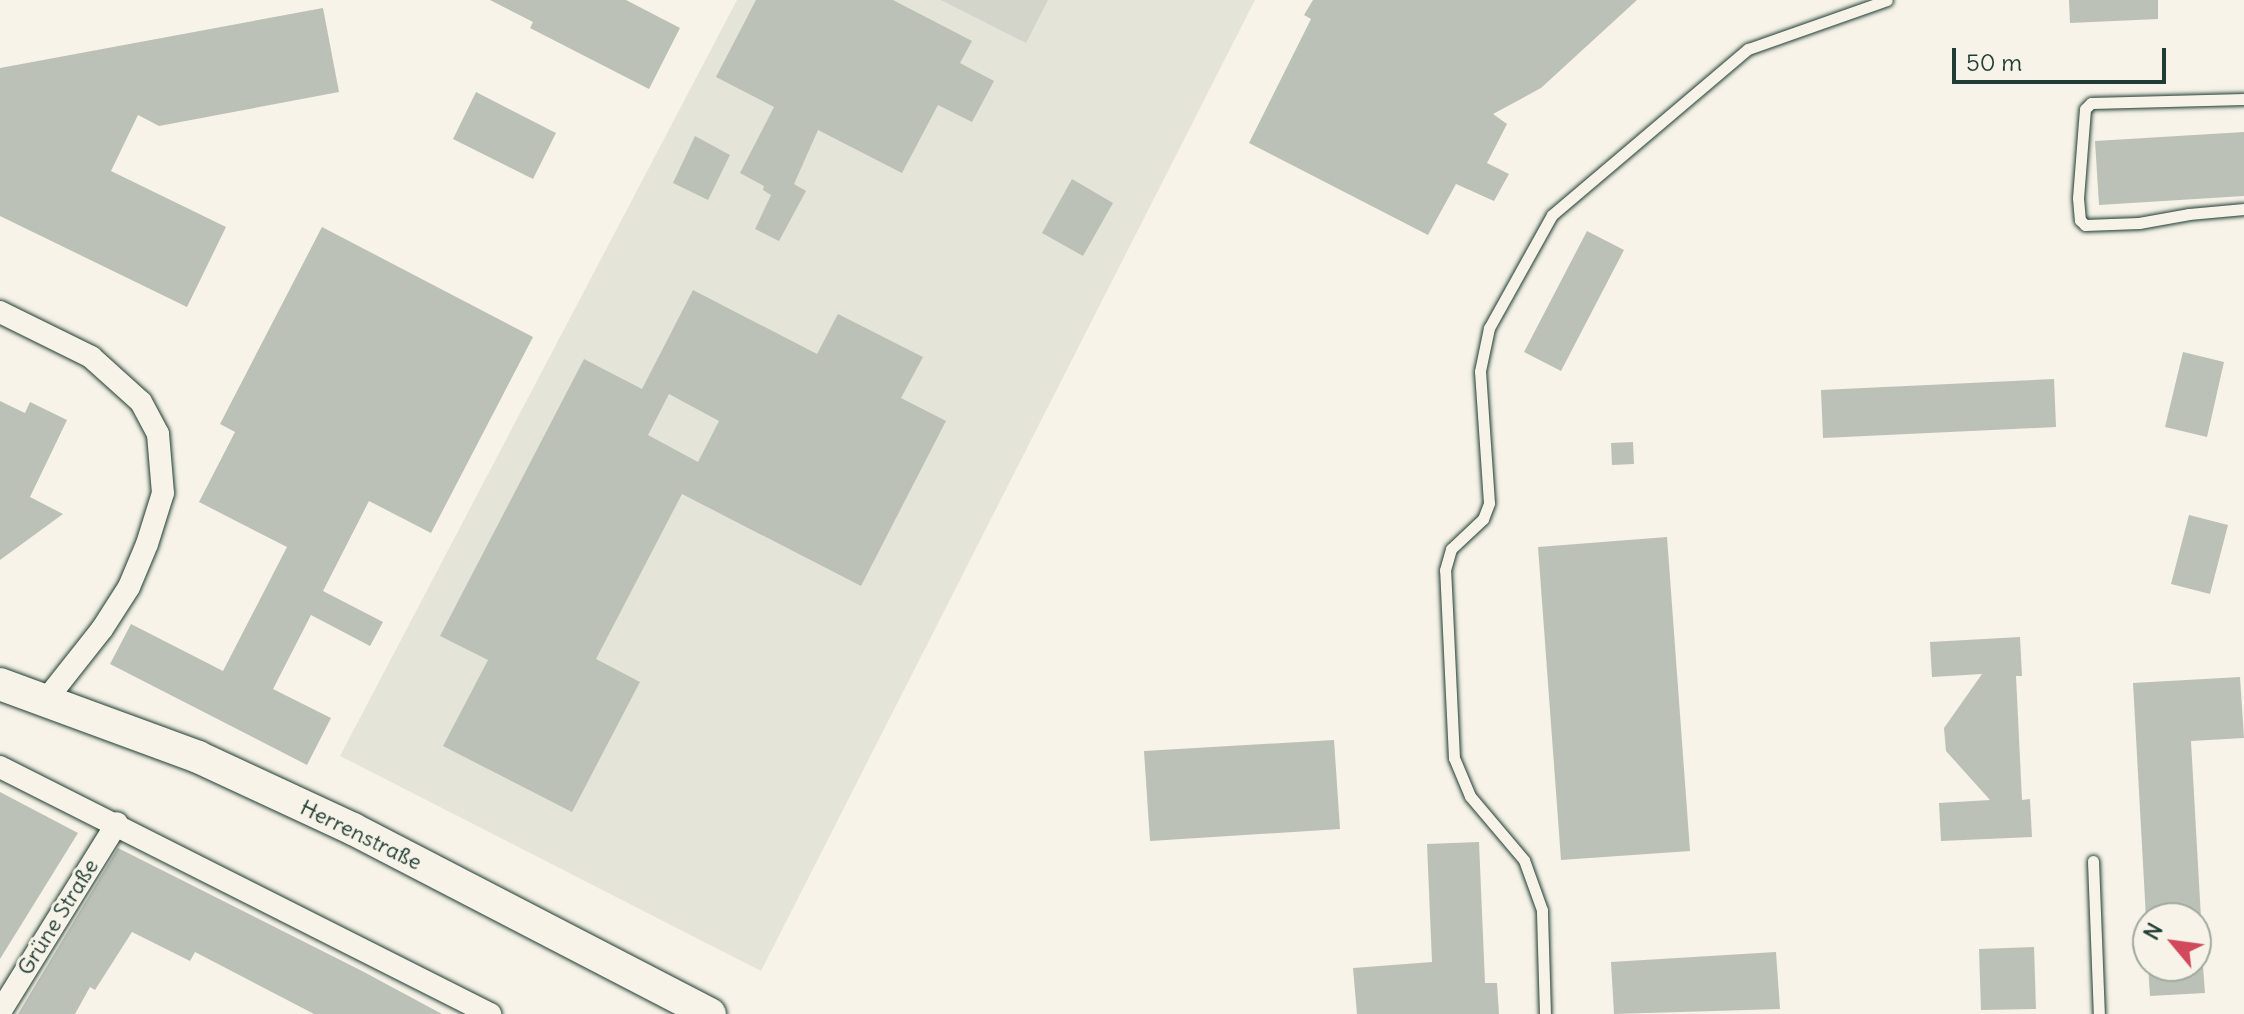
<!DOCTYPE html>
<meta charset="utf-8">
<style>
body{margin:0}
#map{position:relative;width:2244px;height:1014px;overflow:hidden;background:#f7f3e8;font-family:Delius,sans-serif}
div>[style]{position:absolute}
.built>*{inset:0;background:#e5e4d9}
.green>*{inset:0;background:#d3d5ca}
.building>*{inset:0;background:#bbc1b6}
.roads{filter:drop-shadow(0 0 2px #1f3d34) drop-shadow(0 0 2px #1f3d34)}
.service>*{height:11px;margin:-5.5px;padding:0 5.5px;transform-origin:5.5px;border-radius:5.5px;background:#f7f3e8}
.minor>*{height:22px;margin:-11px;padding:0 11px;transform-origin:11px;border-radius:11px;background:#f7f3e8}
.secondary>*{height:32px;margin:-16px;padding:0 16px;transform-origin:16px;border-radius:16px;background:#f7f3e8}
span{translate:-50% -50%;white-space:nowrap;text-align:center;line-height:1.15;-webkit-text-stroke:6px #f7f3e8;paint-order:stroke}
.street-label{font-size:22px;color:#1f3d34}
.north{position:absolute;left:2132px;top:902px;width:80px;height:80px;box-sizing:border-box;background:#f7f3e8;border:2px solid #a1aaa0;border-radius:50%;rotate:299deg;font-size:22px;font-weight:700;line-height:32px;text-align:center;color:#1f3d34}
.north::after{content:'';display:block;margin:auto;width:28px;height:36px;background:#d1495b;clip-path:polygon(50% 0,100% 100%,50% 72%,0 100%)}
.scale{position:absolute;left:1952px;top:48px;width:214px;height:36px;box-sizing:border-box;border:4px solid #1f3d34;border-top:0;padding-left:10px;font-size:24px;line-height:28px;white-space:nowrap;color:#1f3d34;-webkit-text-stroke:6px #f7f3e8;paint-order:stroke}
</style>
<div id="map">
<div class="built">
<div style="clip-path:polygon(737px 0,1255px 0,761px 971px,340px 756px)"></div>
</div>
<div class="green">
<div style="clip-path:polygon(941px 0,1048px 0,1026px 43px)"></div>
</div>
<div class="building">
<div style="clip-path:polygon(490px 0,626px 0,680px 28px,649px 89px,530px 28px,533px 22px)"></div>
<div style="clip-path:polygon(756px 0,893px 0,972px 41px,960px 63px,994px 81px,972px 122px,938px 105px,902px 173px,818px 130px,794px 184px,806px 191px,779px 241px,755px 229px,771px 195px,763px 190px,764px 186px,740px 173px,774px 107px,716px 77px)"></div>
<div style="clip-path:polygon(1313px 0,1637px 0,1541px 88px,1493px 114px,1507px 124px,1487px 163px,1509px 174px,1494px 201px,1456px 184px,1428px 235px,1249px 143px,1311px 19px,1304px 15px)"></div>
<div style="clip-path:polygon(2069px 0,2158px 0,2158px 19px,2070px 23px)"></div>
<div style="clip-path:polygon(323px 8px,339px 92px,159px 126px,138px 115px,111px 171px,226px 227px,187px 307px,0 216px,0 68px)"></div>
<div style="clip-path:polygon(476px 92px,556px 133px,533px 179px,453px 139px)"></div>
<div style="clip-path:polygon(2244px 132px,2244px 196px,2099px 205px,2095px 141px)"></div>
<div style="clip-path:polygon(695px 136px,730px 155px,708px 200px,673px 183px)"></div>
<div style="clip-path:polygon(1072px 179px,1113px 203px,1083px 256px,1042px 233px)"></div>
<div style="clip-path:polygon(322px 227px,533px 337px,431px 533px,369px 501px,323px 591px,383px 622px,370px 646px,311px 615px,273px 689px,331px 718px,307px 765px,110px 664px,131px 624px,223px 671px,287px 547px,199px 502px,235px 432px,220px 424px)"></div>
<div style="clip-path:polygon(1587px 231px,1624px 250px,1561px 371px,1524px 352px)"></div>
<div style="clip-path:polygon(evenodd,693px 290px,817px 354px,838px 314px,923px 357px,901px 398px,946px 421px,861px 586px,682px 494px,596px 659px,640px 682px,572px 812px,443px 746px,488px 660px,440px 636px,584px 359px,642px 389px,693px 290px,669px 394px,719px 421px,698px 462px,648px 435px,669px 394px)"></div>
<div style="clip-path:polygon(2183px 352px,2224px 362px,2207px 437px,2165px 427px)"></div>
<div style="clip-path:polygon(2054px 379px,2056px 427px,1823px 438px,1821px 390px)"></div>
<div style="clip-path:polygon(0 401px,25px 413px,30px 402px,67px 420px,30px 497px,63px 514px,0 560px)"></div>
<div style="clip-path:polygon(1633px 442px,1634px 464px,1612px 465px,1611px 443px)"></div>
<div style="clip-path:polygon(2189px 515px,2228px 525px,2210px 594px,2171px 584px)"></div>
<div style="clip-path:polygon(1667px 537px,1690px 851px,1561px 860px,1538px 547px)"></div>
<div style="clip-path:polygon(2020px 637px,2022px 676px,2016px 676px,2022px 800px,2030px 799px,2032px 837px,1941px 841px,1939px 803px,1990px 800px,1946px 751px,1944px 728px,1982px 674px,1932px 677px,1930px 642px)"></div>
<div style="clip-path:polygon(2240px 677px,2244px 738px,2191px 741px,2201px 918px,2146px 918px,2133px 683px)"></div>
<div style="clip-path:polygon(1334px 740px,1340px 829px,1150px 841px,1144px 751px)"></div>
<div style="clip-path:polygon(0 792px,78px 833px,0 959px)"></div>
<div style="clip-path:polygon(1479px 842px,1485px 983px,1497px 983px,1499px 1014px,1357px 1014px,1353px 968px,1432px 962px,1427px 844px)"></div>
<div style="clip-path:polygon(118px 848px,364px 972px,442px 1014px,314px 1014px,195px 952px,190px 961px,132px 932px,95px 990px,90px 987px,75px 1014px,18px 1014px)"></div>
<div style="clip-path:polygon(2034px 947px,2036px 1009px,1981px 1010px,1979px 949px)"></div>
<div style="clip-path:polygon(1776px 952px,1780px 1009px,1614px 1014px,1611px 962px)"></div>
<div style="clip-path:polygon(2148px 966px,2203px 966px,2205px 993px,2150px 996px)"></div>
</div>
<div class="roads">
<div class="service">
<div style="left:2244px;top:99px;width:153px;rotate:178.5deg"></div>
<div style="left:2091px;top:103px;width:8px;rotate:135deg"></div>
<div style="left:2085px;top:109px;width:89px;rotate:94.5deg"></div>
<div style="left:2078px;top:198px;width:22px;rotate:85deg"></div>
<div style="left:2080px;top:220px;width:7px;rotate:45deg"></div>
<div style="left:2085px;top:225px;width:54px;rotate:-2.1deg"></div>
<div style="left:2139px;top:223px;width:51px;rotate:-10.2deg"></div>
<div style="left:2189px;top:214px;width:55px;rotate:-5.2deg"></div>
<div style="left:2093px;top:861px;width:153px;rotate:87.8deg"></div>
<div style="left:1545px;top:1014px;width:104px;rotate:-91.7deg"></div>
<div style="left:1542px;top:910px;width:53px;rotate:-109.8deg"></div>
<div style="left:1524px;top:860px;width:84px;rotate:-130.2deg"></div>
<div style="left:1470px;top:796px;width:41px;rotate:-112.8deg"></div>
<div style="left:1454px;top:758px;width:188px;rotate:-92.7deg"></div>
<div style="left:1445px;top:570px;width:22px;rotate:-74deg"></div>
<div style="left:1451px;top:549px;width:44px;rotate:-43.2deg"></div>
<div style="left:1483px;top:519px;width:17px;rotate:-69deg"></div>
<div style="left:1489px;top:503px;width:132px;rotate:-93.9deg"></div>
<div style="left:1480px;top:371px;width:44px;rotate:-78.2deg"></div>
<div style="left:1489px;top:328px;width:129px;rotate:-60.9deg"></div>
<div style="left:1552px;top:215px;width:257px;rotate:-40.3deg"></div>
<div style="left:1748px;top:49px;width:147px;rotate:-19.4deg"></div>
</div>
<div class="minor">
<div style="left:0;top:312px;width:102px;rotate:26.3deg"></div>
<div style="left:91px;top:357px;width:67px;rotate:42deg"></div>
<div style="left:141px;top:402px;width:36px;rotate:62deg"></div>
<div style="left:158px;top:434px;width:59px;rotate:85.2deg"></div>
<div style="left:163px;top:493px;width:53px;rotate:107.4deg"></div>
<div style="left:147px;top:544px;width:47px;rotate:112.7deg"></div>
<div style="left:129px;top:587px;width:50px;rotate:122.7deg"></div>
<div style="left:102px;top:629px;width:90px;rotate:128.3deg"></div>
<div style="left:0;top:767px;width:549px;rotate:26.75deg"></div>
<div style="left:0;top:1012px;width:222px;rotate:-58.2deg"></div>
</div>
<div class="secondary">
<div style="left:0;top:684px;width:211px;rotate:20.2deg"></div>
<div style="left:198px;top:757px;width:171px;rotate:24.9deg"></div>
<div style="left:353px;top:829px;width:402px;rotate:27.4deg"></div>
</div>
</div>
<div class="street-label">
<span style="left:361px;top:835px;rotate:26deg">Herrenstraße</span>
<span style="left:58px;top:917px;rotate:-58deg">Grüne Straße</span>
</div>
<div class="north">N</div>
<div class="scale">50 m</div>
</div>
